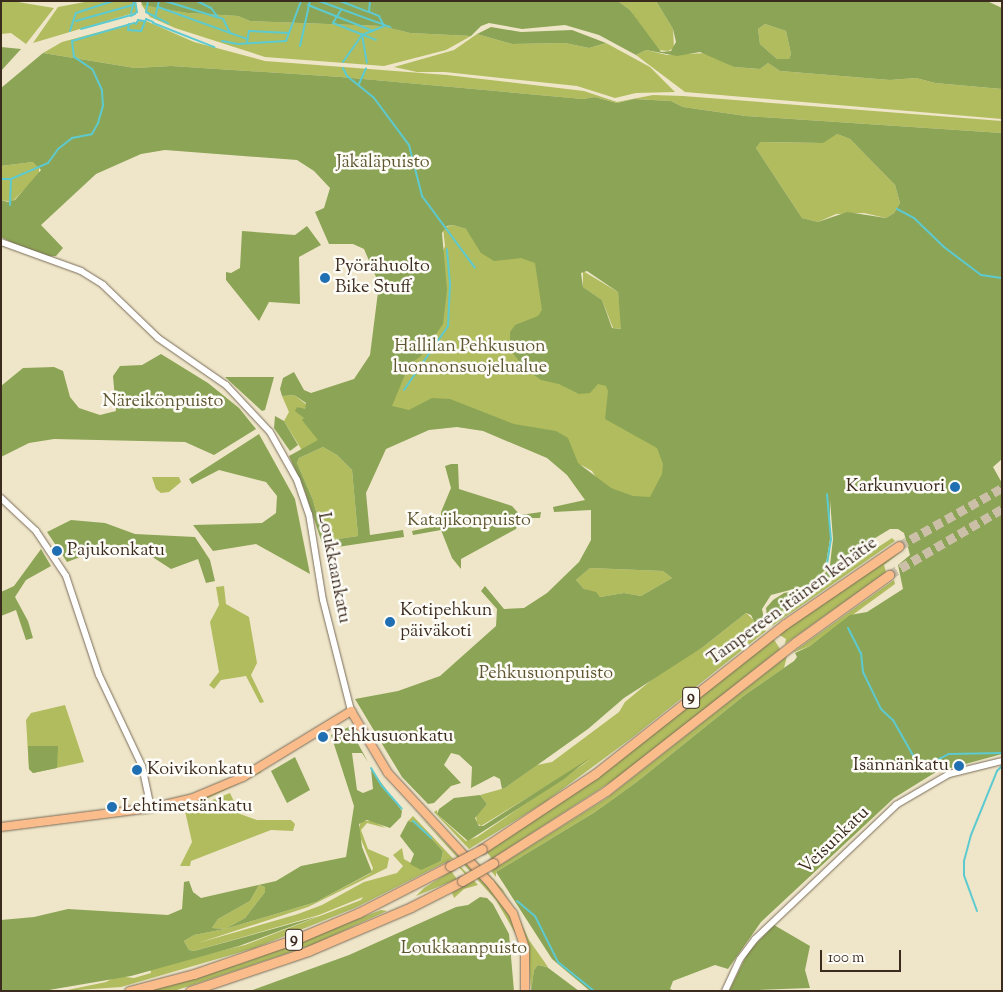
<!DOCTYPE html>
<meta charset="utf-8">
<style>
body{margin:0}
#map{position:relative;width:1003px;height:992px;overflow:hidden;background:#efe6c9;font-family:"Sorts Mill Goudy",serif}
div>[style]{position:absolute}
.green>*{inset:0;background:#b0bc5e}
.forest>*{inset:0;background:#8ca455}
.stream>*{height:2px;margin:-1px;padding:0 1px;transform-origin:1px;border-radius:1px;background:#5dcad0}
.highway-tunnel>*{height:9px;margin-top:-4.5px;transform-origin:0;background:repeating-linear-gradient(90deg,#cbc0a7 0 9px,transparent 0 13.5px)}
.roads{filter:drop-shadow(0 0 1px #7a6c5a) drop-shadow(0 0 1px #7a6c5a)}
.minor>*{height:6px;margin:-3px;padding:0 3px;transform-origin:3px;border-radius:3px;background:#fff}
.major>*{height:8px;margin:-4px;padding:0 4px;transform-origin:4px;border-radius:4px;background:#fabc8b}
.highway>*{height:9px;margin:-4.5px;padding:0 4.5px;transform-origin:4.5px;border-radius:4.5px;background:#fabc8b}
.bridges{filter:drop-shadow(0 0 1px #7a6c5a) drop-shadow(0 0 1px #7a6c5a)}
.highway-bridge>*{height:9px;margin:-4.5px;padding:0 4.5px;transform-origin:4.5px;border-radius:4.5px;background:#fabc8b}
.dots>*{width:14px;height:14px;translate:-50% -50%;box-sizing:border-box;border:2px solid #fdfcf7;border-radius:50%}
span{translate:-50% -50%;white-space:nowrap;text-align:center;line-height:1.15;-webkit-text-stroke:5px #fdfcf7;paint-order:stroke}
.shield-label span{padding:1px 4px;background:#fdfcf7;border:1px solid;border-radius:4px;-webkit-text-stroke-width:0}
.shield-label{font-size:16px;color:#3b2a1e;font-weight:700}
.park-label{font-size:18px;color:#5e5631}
.poi-label{font-size:18px;color:#3b2a1e}
.left{translate:0 -50%;text-align:left}
.right{translate:-100% -50%;text-align:right}
.street-label{font-size:18px;color:#3b2a1e}
.frame{position:absolute;inset:0;border:2px solid #3b2a1e;pointer-events:none}
.scale{position:absolute;left:820px;top:950px;width:81px;height:22px;box-sizing:border-box;border:2px solid #3b2a1e;border-top:0;padding-left:6px;font-size:15px;line-height:18px;white-space:nowrap;color:#3b2a1e;-webkit-text-stroke:4px #fdfcf7;paint-order:stroke}
</style>
<div id="map">
<div class="green">
<div style="clip-path:polygon(1px 1px,12px 1px,54px 8px,26px 44px,11px 33px,1px 34px)"></div>
<div style="clip-path:polygon(90px 1px,136px 1px,137px 12px,33px 43px,58px 7px)"></div>
<div style="clip-path:polygon(618px 1px,656px 1px,673px 29px,674px 48px,668px 51px,658px 50px,630px 10px)"></div>
<div style="clip-path:polygon(141px 4px,187px 13px,238px 16px,250px 21px,381px 26px,410px 33px,471px 36px,446px 50px,384px 66px,265px 57px,175px 28px,150px 17px)"></div>
<div style="clip-path:polygon(144px 20px,194px 42px,265px 61px,447px 75px,584px 91px,617px 102px,653px 95px,683px 96px,1002px 121px,1002px 133px,746px 116px,683px 107px,671px 101px,634px 99px,617px 103px,595px 97px,583px 99px,341px 77px,171px 66px,135px 68px,43px 53px,62px 42px)"></div>
<div style="clip-path:polygon(765px 24px,786px 31px,791px 54px,789px 59px,777px 59px,760px 44px,758px 29px)"></div>
<div style="clip-path:polygon(477px 34px,512px 44px,565px 43px,589px 48px,606px 43px,650px 67px,675px 92px,636px 93px,615px 98px,577px 86px,445px 72px,417px 72px,394px 67px,454px 50px)"></div>
<div style="clip-path:polygon(646px 50px,667px 55px,707px 53px,734px 67px,760px 69px,768px 63px,780px 71px,890px 80px,916px 78px,935px 83px,1002px 89px,1002px 119px,685px 92px,636px 55px)"></div>
<div style="clip-path:polygon(837px 134px,850px 139px,895px 185px,900px 203px,894px 213px,886px 218px,864px 213px,836px 214px,818px 222px,802px 218px,756px 148px,759px 142px,817px 143px)"></div>
<div style="clip-path:polygon(33px 162px,39px 164px,39px 175px,12px 202px,1px 200px,1px 166px)"></div>
<div style="clip-path:polygon(453px 225px,466px 229px,472px 236px,528px 240px,602px 374px,649px 424px,668px 471px,657px 509px,600px 484px,592px 471px,583px 466px,498px 430px,404px 423px,380px 394px,445px 246px,443px 228px)"></div>
<div style="clip-path:polygon(583px 271px,618px 292px,622px 329px,613px 328px,602px 300px,583px 287px)"></div>
<div style="clip-path:polygon(294px 395px,307px 405px,304px 410px,297px 407px,319px 441px,303px 452px,284px 421px,289px 412px,282px 396px)"></div>
<div style="clip-path:polygon(323px 447px,337px 455px,352px 470px,358px 536px,324px 541px,313px 500px,297px 463px,299px 458px)"></div>
<div style="clip-path:polygon(152px 477px,179px 477px,181px 482px,169px 492px,161px 493px,156px 489px)"></div>
<div style="clip-path:polygon(892px 538px,895px 541px,772px 626px,773px 618px,810px 591px,810px 587px,834px 576px)"></div>
<div style="clip-path:polygon(903px 550px,884px 565px,886px 572px,785px 644px,786px 639px,778px 634px)"></div>
<div style="clip-path:polygon(590px 568px,663px 571px,672px 578px,641px 596px,624px 593px,600px 597px,584px 589px,576px 580px)"></div>
<div style="clip-path:polygon(894px 580px,895px 584px,810px 646px,792px 653px)"></div>
<div style="clip-path:polygon(224px 586px,226px 604px,249px 617px,257px 663px,251px 675px,264px 702px,260px 703px,246px 676px,221px 680px,214px 689px,209px 685px,219px 672px,210px 622px,219px 605px,216px 587px)"></div>
<div style="clip-path:polygon(746px 613px,766px 631px,633px 737px,545px 802px,469px 849px,434px 812px,437px 810px,437px 814px,466px 841px,477px 837px,591px 759px,481px 826px,477px 823px,476px 816px,487px 804px,480px 795px,505px 788px,537px 765px,552px 762px,619px 712px,625px 702px,667px 667px,703px 647px)"></div>
<div style="clip-path:polygon(773px 638px,780px 649px,626px 772px,492px 859px,486px 851px,596px 779px)"></div>
<div style="clip-path:polygon(787px 656px,784px 668px,746px 694px,638px 781px,595px 812px,496px 872px,496px 877px,491px 871px,607px 798px)"></div>
<div style="clip-path:polygon(65px 705px,84px 762px,33px 773px,29px 769px,26px 720px,31px 713px)"></div>
<div style="clip-path:polygon(259px 771px,262px 772px,202px 801px,140px 816px,211px 795px)"></div>
<div style="clip-path:polygon(230px 793px,240px 814px,257px 820px,291px 820px,295px 824px,293px 831px,271px 830px,191px 861px,190px 866px,180px 866px,192px 842px,185px 811px)"></div>
<div style="clip-path:polygon(417px 813px,496px 895px,511px 918px,518px 938px,496px 900px)"></div>
<div style="clip-path:polygon(432px 815px,503px 890px,518px 916px,529px 940px,548px 967px,538px 965px,534px 970px,531px 991px,528px 943px,518px 915px,504px 893px)"></div>
<div style="clip-path:polygon(413px 816px,478px 885px,464px 889px,454px 898px,452px 893px,471px 881px,452px 859px,355px 908px,255px 948px,121px 987px,63px 991px,106px 982px,117px 976px,134px 978px,151px 973px,150px 968px,245px 945px,361px 900px,363px 897px,319px 915px,194px 951px,189px 950px,184px 941px,194px 935px,225px 929px,316px 902px,371px 873px,373px 868px,358px 832px,361px 821px,373px 821px,386px 828px,367px 823px,361px 830px,368px 849px,389px 858px,387px 868px,308px 907px,198px 943px,298px 914px,322px 905px,364px 882px,397px 873px,403px 866px,393px 855px,402px 848px,404px 859px,421px 869px,441px 861px,443px 851px,417px 823px,408px 821px)"></div>
<div style="clip-path:polygon(451px 871px,457px 879px,416px 896px,424px 888px)"></div>
<div style="clip-path:polygon(259px 885px,265px 887px,265px 892px,245px 918px,225px 929px,212px 928px,218px 919px,250px 901px)"></div>
<div style="clip-path:polygon(381px 910px,387px 911px,312px 945px,174px 991px,148px 991px,246px 962px)"></div>
</div>
<div class="forest">
<div style="clip-path:polygon(evenodd,140px 1px,618px 1px,630px 10px,661px 52px,671px 51px,676px 42px,673px 29px,656px 1px,987px 1px,1002px 8px,1002px 89px,935px 83px,916px 78px,890px 80px,780px 71px,768px 63px,760px 69px,734px 67px,700px 52px,677px 56px,646px 50px,636px 55px,599px 35px,565px 25px,522px 29px,489px 23px,481px 26px,471px 36px,410px 33px,381px 26px,250px 21px,238px 16px,187px 13px,143px 5px,140px 1px,765px 24px,786px 31px,791px 54px,789px 59px,777px 59px,760px 44px,758px 29px,765px 24px)"></div>
<div style="clip-path:polygon(491px 27px,521px 32px,572px 30px,606px 43px,589px 48px,565px 43px,512px 44px,477px 34px)"></div>
<div style="clip-path:polygon(1px 47px,21px 49px,1px 71px)"></div>
<div style="clip-path:polygon(evenodd,43px 53px,135px 68px,171px 66px,341px 77px,583px 99px,595px 97px,617px 103px,634px 99px,671px 101px,683px 107px,746px 116px,1002px 133px,1002px 459px,993px 467px,1002px 483px,1002px 754px,936px 772px,894px 798px,761px 922px,728px 969px,715px 965px,673px 981px,670px 989px,675px 991px,590px 991px,552px 959px,496px 872px,595px 812px,638px 781px,746px 694px,794px 661px,797px 657px,795px 653px,810px 646px,850px 615px,867px 612px,903px 589px,898px 565px,910px 555px,904px 533px,898px 529px,890px 529px,842px 558px,836px 564px,837px 572px,817px 587px,830px 565px,833px 539px,830px 500px,830px 539px,825px 570px,809px 585px,771px 595px,762px 609px,766px 629px,756px 625px,751px 615px,746px 613px,703px 647px,624px 698px,588px 729px,505px 788px,502px 789px,500px 779px,494px 776px,471px 788px,472px 767px,459px 755px,451px 753px,444px 765px,461px 783px,451px 786px,434px 803px,428px 804px,402px 777px,355px 699px,398px 691px,440px 676px,496px 626px,497px 609px,481px 591px,485px 586px,504px 609px,524px 608px,547px 593px,579px 562px,591px 540px,591px 510px,554px 512px,553px 507px,585px 500px,567px 475px,547px 458px,483px 431px,457px 427px,429px 430px,386px 449px,366px 493px,370px 535px,403px 530px,404px 537px,324px 549px,304px 489px,289px 456px,318px 440px,302px 420px,304px 418px,295px 411px,297px 407px,305px 409px,306px 403px,294px 395px,282px 396px,280px 389px,283px 378px,294px 372px,304px 390px,311px 393px,354px 379px,370px 355px,379px 284px,364px 249px,353px 244px,329px 244px,315px 212px,324px 208px,330px 188px,314px 171px,297px 160px,165px 150px,141px 154px,96px 174px,41px 225px,63px 248px,56px 256px,45px 257px,22px 248px,1px 237px,1px 200px,8px 202px,15px 200px,41px 170px,33px 162px,1px 166px,1px 88px,43px 53px,837px 134px,850px 139px,895px 185px,900px 203px,894px 213px,886px 218px,847px 212px,818px 222px,802px 218px,756px 148px,760px 142px,823px 143px,837px 134px,43px 53px,453px 225px,466px 229px,481px 253px,494px 261px,521px 258px,535px 263px,542px 310px,538px 316px,515px 325px,510px 332px,510px 349px,524px 368px,541px 380px,559px 384px,579px 394px,590px 393px,598px 384px,606px 386px,608px 391px,605px 419px,657px 448px,663px 464px,662px 474px,650px 497px,633px 496px,611px 488px,578px 463px,568px 438px,556px 431px,514px 424px,450px 399px,432px 398px,409px 410px,392px 406px,409px 365px,421px 356px,443px 324px,447px 290px,442px 233px,447px 226px,453px 225px,43px 53px,587px 271px,618px 292px,621px 329px,612px 328px,602px 300px,583px 287px,581px 273px,587px 271px,43px 53px,323px 447px,337px 455px,352px 470px,358px 536px,324px 541px,313px 500px,297px 463px,299px 458px,323px 447px,43px 53px,590px 568px,663px 571px,672px 578px,641px 596px,624px 593px,600px 597px,596px 592px,584px 589px,576px 580px,590px 568px)"></div>
<div style="clip-path:polygon(307px 226px,321px 245px,299px 257px,300px 304px,269px 302px,259px 321px,226px 280px,226px 272px,231px 273px,240px 268px,242px 231px,295px 235px)"></div>
<div style="clip-path:polygon(161px 354px,208px 383px,239px 408px,256px 429px,214px 455px,185px 442px,54px 439px,29px 443px,1px 457px,1px 386px,23px 368px,54px 367px,63px 371px,70px 397px,79px 408px,100px 415px,116px 411px,113px 376px,120px 366px,142px 365px)"></div>
<div style="clip-path:polygon(225px 377px,274px 377px,265px 410px,262px 411px)"></div>
<div style="clip-path:polygon(275px 416px,284px 421px,298px 445px,290px 451px,274px 428px)"></div>
<div style="clip-path:polygon(259px 434px,295px 499px,310px 574px,256px 544px,213px 551px,193px 525px,262px 523px,276px 513px,277px 496px,266px 482px,219px 470px,192px 484px,189px 479px)"></div>
<div style="clip-path:polygon(451px 464px,458px 464px,459px 489px,512px 506px,520px 515px,541px 512px,540px 518px,520px 518px,516px 529px,461px 559px,461px 569px,452px 558px,441px 530px,413px 535px,412px 531px,441px 525px,441px 512px,451px 488px,445px 466px)"></div>
<div style="clip-path:polygon(71px 520px,105px 523px,135px 534px,195px 537px,210px 560px,215px 581px,206px 583px,198px 559px,171px 569px,137px 547px,113px 545px,67px 562px,47px 532px)"></div>
<div style="clip-path:polygon(41px 549px,51px 566px,26px 580px,15px 597px,28px 621px,33px 638px,26px 640px,16px 610px,1px 616px,1px 592px,14px 586px)"></div>
<div style="clip-path:polygon(811px 588px,773px 618px,770px 626px,768px 625px,766px 608px,773px 600px,784px 593px)"></div>
<div style="clip-path:polygon(evenodd,349px 727px,368px 762px,362px 753px,352px 753px,357px 790px,363px 793px,373px 789px,371px 769px,402px 811px,401px 817px,390px 828px,367px 820px,359px 824px,362px 847px,372px 872px,316px 902px,225px 929px,194px 935px,184px 941px,189px 950px,194px 951px,319px 916px,239px 946px,131px 976px,43px 991px,1px 991px,1px 920px,34px 917px,68px 909px,168px 915px,182px 909px,184px 882px,189px 881px,193px 892px,201px 898px,276px 881px,301px 866px,346px 857px,354px 806px,331px 735px,349px 727px,259px 885px,265px 887px,265px 892px,245px 918px,225px 929px,212px 928px,218px 919px,250px 901px,259px 885px)"></div>
<div style="clip-path:polygon(28px 746px,58px 746px,57px 768px,33px 773px,29px 769px)"></div>
<div style="clip-path:polygon(295px 757px,310px 790px,287px 803px,271px 771px)"></div>
<div style="clip-path:polygon(590px 758px,564px 779px,468px 841px,437px 814px,439px 809px,454px 798px,480px 795px,487px 804px,475px 818px,479px 826px,483px 826px)"></div>
<div style="clip-path:polygon(408px 821px,417px 823px,443px 851px,441px 861px,421px 870px,410px 864px,414px 854px,400px 836px)"></div>
<div style="clip-path:polygon(480px 897px,487px 898px,493px 904px,509px 934px,514px 991px,250px 991px,349px 955px,456px 907px,468px 905px)"></div>
<div style="clip-path:polygon(774px 925px,810px 946px,805px 970px,810px 988px,729px 991px,748px 952px)"></div>
<div style="clip-path:polygon(538px 965px,547px 967px,579px 991px,531px 991px,534px 970px)"></div>
</div>
<div class="stream">
<div style="left:148px;top:1px;width:11px;rotate:100deg"></div>
<div style="left:146px;top:12px;width:25px;rotate:27deg"></div>
<div style="left:165px;top:1px;width:61px;rotate:17.2deg"></div>
<div style="left:223px;top:19px;width:16px;rotate:63deg"></div>
<div style="left:197px;top:1px;width:16px;rotate:27deg"></div>
<div style="left:211px;top:8px;width:10px;rotate:53deg"></div>
<div style="left:319px;top:1px;width:76px;rotate:20.1deg"></div>
<div style="left:340px;top:1px;width:31px;rotate:21deg"></div>
<div style="left:308px;top:5px;width:70px;rotate:21.8deg"></div>
<div style="left:158px;top:7px;width:95px;rotate:19.8deg"></div>
<div style="left:341px;top:10px;width:15px;rotate:122deg"></div>
<div style="left:333px;top:23px;width:46px;rotate:21.6deg"></div>
<div style="left:131px;top:13px;width:12px;rotate:-76deg"></div>
<div style="left:131px;top:16px;width:7px;rotate:-34deg"></div>
<div style="left:137px;top:12px;width:11px;rotate:-100deg"></div>
<div style="left:155px;top:18px;width:17px;rotate:-77deg"></div>
<div style="left:76px;top:21px;width:59px;rotate:-15.7deg"></div>
<div style="left:153px;top:23px;width:66px;rotate:21.5deg"></div>
<div style="left:129px;top:24px;width:6px;rotate:99deg"></div>
<div style="left:128px;top:30px;width:13px;rotate:4deg"></div>
<div style="left:141px;top:31px;width:13px;rotate:-67deg"></div>
<div style="left:146px;top:19px;width:8px;rotate:23deg"></div>
<div style="left:136px;top:24px;width:4px;rotate:-63deg"></div>
<div style="left:138px;top:20px;width:6px;rotate:9deg"></div>
<div style="left:81px;top:29px;width:56px;rotate:-15.5deg"></div>
<div style="left:70px;top:31px;width:19px;rotate:-72deg"></div>
<div style="left:76px;top:13px;width:39px;rotate:-18deg"></div>
<div style="left:362px;top:35px;width:28px;rotate:80deg"></div>
<div style="left:222px;top:41px;width:16px;rotate:11deg"></div>
<div style="left:238px;top:44px;width:48px;rotate:-3.6deg"></div>
<div style="left:286px;top:41px;width:43px;rotate:-69.4deg"></div>
<div style="left:247px;top:43px;width:12px;rotate:-81deg"></div>
<div style="left:249px;top:31px;width:40px;rotate:2.9deg"></div>
<div style="left:300px;top:46px;width:46px;rotate:-77.5deg"></div>
<div style="left:343px;top:62px;width:33px;rotate:-55deg"></div>
<div style="left:362px;top:35px;width:24px;rotate:-22deg"></div>
<div style="left:384px;top:26px;width:11px;rotate:-117deg"></div>
<div style="left:379px;top:16px;width:11px;rotate:-158deg"></div>
<div style="left:369px;top:12px;width:11px;rotate:-85deg"></div>
<div style="left:343px;top:68px;width:9px;rotate:63deg"></div>
<div style="left:347px;top:76px;width:35px;rotate:39deg"></div>
<div style="left:374px;top:98px;width:59px;rotate:53.3deg"></div>
<div style="left:409px;top:145px;width:53px;rotate:75.7deg"></div>
<div style="left:422px;top:196px;width:89px;rotate:53.6deg"></div>
<div style="left:359px;top:84px;width:17px;rotate:-66deg"></div>
<div style="left:1px;top:179px;width:10px"></div>
<div style="left:10px;top:205px;width:26px;rotate:-88deg"></div>
<div style="left:11px;top:179px;width:40px;rotate:-23.4deg"></div>
<div style="left:48px;top:163px;width:17px;rotate:-54deg"></div>
<div style="left:58px;top:149px;width:18px;rotate:-38deg"></div>
<div style="left:72px;top:138px;width:20px;rotate:-11deg"></div>
<div style="left:92px;top:134px;width:13px;rotate:-61deg"></div>
<div style="left:98px;top:123px;width:18px;rotate:-74deg"></div>
<div style="left:103px;top:106px;width:16px;rotate:-94deg"></div>
<div style="left:102px;top:90px;width:23px;rotate:-115deg"></div>
<div style="left:92px;top:69px;width:22px;rotate:-146deg"></div>
<div style="left:74px;top:57px;width:16px;rotate:-97deg"></div>
<div style="left:72px;top:41px;width:65px;rotate:-16.2deg"></div>
<div style="left:897px;top:209px;width:19px;rotate:28deg"></div>
<div style="left:914px;top:218px;width:42px;rotate:44deg"></div>
<div style="left:944px;top:247px;width:46px;rotate:37.1deg"></div>
<div style="left:981px;top:275px;width:21px;rotate:8deg"></div>
<div style="left:404px;top:390px;width:78px;rotate:-55.5deg"></div>
<div style="left:448px;top:326px;width:42px;rotate:-87.3deg"></div>
<div style="left:450px;top:284px;width:35px;rotate:-95deg"></div>
<div style="left:827px;top:564px;width:24px;rotate:-81deg"></div>
<div style="left:831px;top:540px;width:46px;rotate:-95deg"></div>
<div style="left:833px;top:567px;width:1px"></div>
<div style="left:848px;top:628px;width:28px;rotate:63deg"></div>
<div style="left:861px;top:653px;width:19px;rotate:84deg"></div>
<div style="left:863px;top:672px;width:41px;rotate:64.1deg"></div>
<div style="left:881px;top:709px;width:16px;rotate:43deg"></div>
<div style="left:893px;top:720px;width:53px;rotate:60.5deg"></div>
<div style="left:919px;top:766px;width:7px"></div>
<div style="left:926px;top:766px;width:26px;rotate:-28deg"></div>
<div style="left:949px;top:754px;width:53px;rotate:-1.1deg"></div>
<div style="left:371px;top:768px;width:21px;rotate:59deg"></div>
<div style="left:382px;top:786px;width:30px;rotate:49deg"></div>
<div style="left:413px;top:821px;width:25px;rotate:43deg"></div>
<div style="left:517px;top:901px;width:23px;rotate:40deg"></div>
<div style="left:535px;top:916px;width:51px;rotate:63.4deg"></div>
<div style="left:558px;top:962px;width:46px;rotate:38.9deg"></div>
<div style="left:977px;top:911px;width:38px;rotate:-110deg"></div>
<div style="left:964px;top:875px;width:14px;rotate:-90deg"></div>
<div style="left:964px;top:861px;width:27px;rotate:-75deg"></div>
<div style="left:971px;top:835px;width:69px;rotate:-67.9deg"></div>
<div style="left:997px;top:771px;width:7px;rotate:-45deg"></div>
</div>
<div class="highway-tunnel">
<div style="left:899px;top:546px;width:118px;rotate:-29.4deg"></div>
<div style="left:889px;top:575px;width:131px;rotate:-30.3deg"></div>
</div>
<div class="roads">
<div class="minor">
<div style="left:1px;top:242px;width:85px;rotate:19.9deg"></div>
<div style="left:81px;top:271px;width:26px;rotate:32deg"></div>
<div style="left:103px;top:285px;width:76px;rotate:43.9deg"></div>
<div style="left:158px;top:338px;width:83px;rotate:34.7deg"></div>
<div style="left:226px;top:385px;width:64px;rotate:46.9deg"></div>
<div style="left:270px;top:432px;width:55px;rotate:60.6deg"></div>
<div style="left:297px;top:480px;width:36px;rotate:71deg"></div>
<div style="left:309px;top:514px;width:87px;rotate:80.8deg"></div>
<div style="left:323px;top:600px;width:114px;rotate:75.8deg"></div>
<div style="left:1px;top:498px;width:48px;rotate:43.3deg"></div>
<div style="left:36px;top:531px;width:54px;rotate:56.3deg"></div>
<div style="left:66px;top:576px;width:104px;rotate:71.6deg"></div>
<div style="left:99px;top:675px;width:101px;rotate:64.7deg"></div>
<div style="left:142px;top:766px;width:43px;rotate:77.9deg"></div>
<div style="left:725px;top:991px;width:35px;rotate:-65deg"></div>
<div style="left:740px;top:959px;width:25px;rotate:-53deg"></div>
<div style="left:755px;top:939px;width:195px;rotate:-43.5deg"></div>
<div style="left:896px;top:805px;width:61px;rotate:-30.3deg"></div>
<div style="left:949px;top:774px;width:55px;rotate:-13.8deg"></div>
</div>
<div class="major">
<div style="left:1px;top:827px;width:151px;rotate:-7.2deg"></div>
<div style="left:151px;top:808px;width:43px;rotate:-13.4deg"></div>
<div style="left:193px;top:798px;width:54px;rotate:-22.8deg"></div>
<div style="left:243px;top:777px;width:127px;rotate:-31.4deg"></div>
<div style="left:351px;top:711px;width:72px;rotate:59.2deg"></div>
<div style="left:388px;top:773px;width:150px;rotate:47.2deg"></div>
<div style="left:490px;top:883px;width:38px;rotate:53deg"></div>
<div style="left:513px;top:913px;width:37px;rotate:71deg"></div>
<div style="left:525px;top:948px;width:43px;rotate:90deg"></div>
</div>
<div class="highway">
<div style="left:482px;top:849px;width:136px;rotate:-33.6deg"></div>
<div style="left:595px;top:774px;width:242px;rotate:-38.3deg"></div>
<div style="left:785px;top:624px;width:138px;rotate:-34.4deg"></div>
<div style="left:493px;top:863px;width:134px;rotate:-32.5deg"></div>
<div style="left:606px;top:791px;width:241px;rotate:-38.1deg"></div>
<div style="left:796px;top:642px;width:115px;rotate:-35.8deg"></div>
<div style="left:129px;top:991px;width:67px;rotate:-14.7deg"></div>
<div style="left:194px;top:974px;width:113px;rotate:-19.1deg"></div>
<div style="left:301px;top:937px;width:62px;rotate:-22.8deg"></div>
<div style="left:358px;top:913px;width:103px;rotate:-27.1deg"></div>
<div style="left:190px;top:991px;width:125px;rotate:-18.7deg"></div>
<div style="left:308px;top:951px;width:112px;rotate:-23.1deg"></div>
<div style="left:411px;top:907px;width:57px;rotate:-27deg"></div>
</div>
</div>
<div class="bridges">
<div class="highway-bridge">
<div style="left:450px;top:866px;width:36px;rotate:-28deg"></div>
<div style="left:462px;top:881px;width:36px;rotate:-30deg"></div>
</div>
</div>
<div class="dots">
<div style="left:325px;top:278px;background:#1f6fb2"></div>
<div style="left:955px;top:487px;background:#1f6fb2"></div>
<div style="left:57px;top:551px;background:#1f6fb2"></div>
<div style="left:390px;top:622px;background:#1f6fb2"></div>
<div style="left:323px;top:737px;background:#1f6fb2"></div>
<div style="left:959px;top:766px;background:#1f6fb2"></div>
<div style="left:137px;top:770px;background:#1f6fb2"></div>
<div style="left:112px;top:807px;background:#1f6fb2"></div>
</div>
<div class="shield-label">
<span style="left:691px;top:698px">9</span>
<span style="left:294px;top:940px">9</span>
</div>
<div class="park-label">
<span style="left:383px;top:163px">Jäkäläpuisto</span>
<span style="left:470px;top:358px">Hallilan Pehkusuon<br>luonnonsuojelualue</span>
<span style="left:163px;top:402px">Näreikönpuisto</span>
<span style="left:469px;top:521px">Katajikonpuisto</span>
<span style="left:546px;top:674px">Pehkusuonpuisto</span>
<span style="left:464px;top:949px">Loukkaanpuisto</span>
</div>
<div class="poi-label">
<span class="left" style="left:335px;top:278px">Pyörähuolto<br>Bike Stuff</span>
<span class="right" style="left:945px;top:487px">Karkunvuori</span>
<span class="left" style="left:67px;top:551px">Pajukonkatu</span>
<span class="left" style="left:400px;top:622px">Kotipehkun<br>päiväkoti</span>
<span class="left" style="left:333px;top:737px">Pehkusuonkatu</span>
<span class="right" style="left:949px;top:766px">Isännänkatu</span>
<span class="left" style="left:147px;top:770px">Koivikonkatu</span>
<span class="left" style="left:122px;top:807px">Lehtimetsänkatu</span>
</div>
<div class="street-label">
<span style="left:333px;top:568px;rotate:79deg">Loukkaankatu</span>
<span style="left:793px;top:602px;rotate:-36deg">Tampereen itäinen kehätie</span>
<span style="left:835px;top:841px;rotate:-44deg">Veisunkatu</span>
</div>
<div class="frame"></div>
<div class="scale">100 m</div>
</div>
